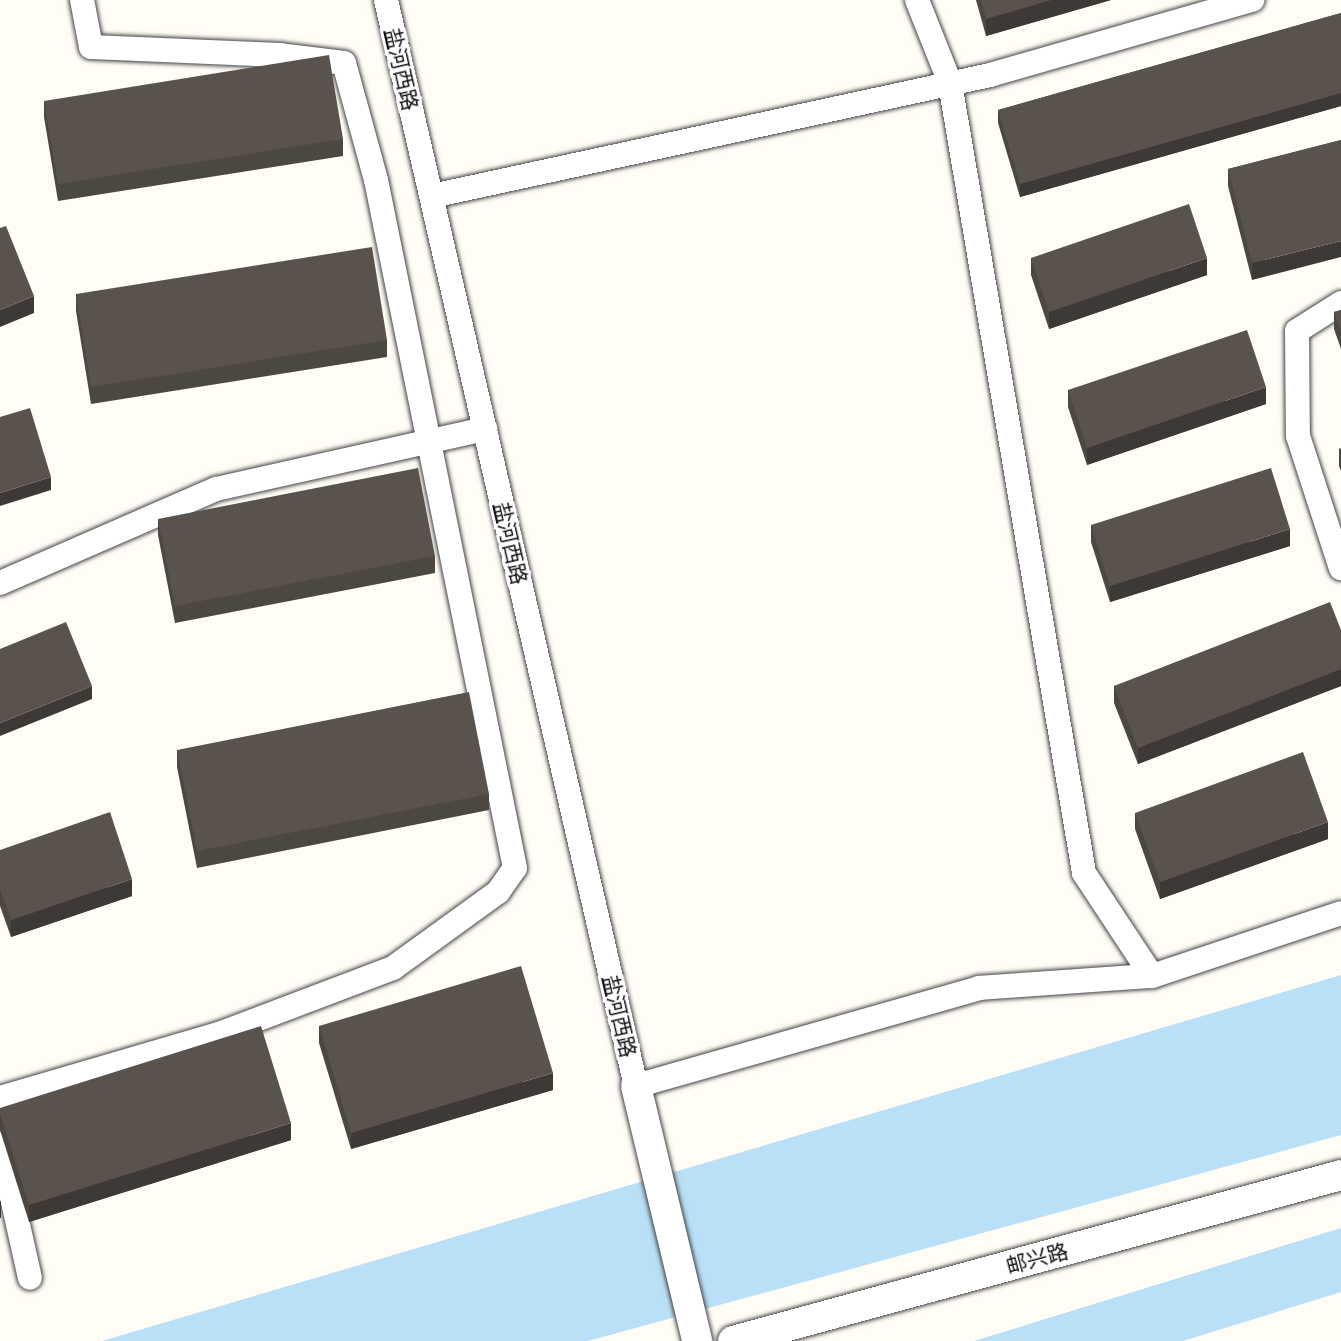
<!DOCTYPE html>
<meta charset="utf-8">
<style>
body{margin:0}
#map{position:relative;width:1341px;height:1341px;overflow:hidden;background:#fffdf5;font-family:"PT Serif","Noto Sans SC",serif}
div>[style]{position:absolute}
.water>*{inset:0;background:#b9e0f7}
.roads{filter:drop-shadow(0 0 2px #444) drop-shadow(0 0 2px #444)}
.minor>*{height:24px;margin:-12px;padding:0 12px;transform-origin:12px;border-radius:12px;background:#fff}
.tertiary>*{height:30px;margin:-15px;padding:0 15px;transform-origin:15px;border-radius:15px;background:#fff}
.wall>*{inset:0;background:#4d4742}
.shaded-wall>*{inset:0;background:#3f3936}
.building>*{inset:0;background:#5a524d}
span{translate:-50% -50%;white-space:nowrap;text-align:center;line-height:1.15;-webkit-text-stroke:6px #fff;paint-order:stroke}
.street-label{font-size:21px;color:#111}
</style>
<div id="map">
<div class="water">
<div style="clip-path:polygon(1341px 975px,1341px 1135px,588px 1341px,102px 1341px)"></div>
<div style="clip-path:polygon(1341px 1228px,1341px 1292px,1183px 1341px,974px 1341px)"></div>
</div>
<div class="roads">
<div class="minor">
<div style="left:386px;top:0;width:1114px;rotate:77.04deg"></div>
<div style="left:636px;top:1086px;width:357px;rotate:-15.9deg"></div>
<div style="left:979px;top:988px;width:173px;rotate:-4deg"></div>
<div style="left:1152px;top:976px;width:199px;rotate:-18.4deg"></div>
<div style="left:917px;top:0;width:89px;rotate:68.3deg"></div>
<div style="left:950px;top:83px;width:801px;rotate:80.37deg"></div>
<div style="left:1084px;top:873px;width:123px;rotate:56.6deg"></div>
<div style="left:432px;top:196px;width:571px;rotate:-12.23deg"></div>
<div style="left:990px;top:75px;width:273px;rotate:-16deg"></div>
<div style="left:1341px;top:303px;width:52px;rotate:147.5deg"></div>
<div style="left:1297px;top:331px;width:105px;rotate:89.5deg"></div>
<div style="left:1298px;top:436px;width:139px;rotate:72deg"></div>
<div style="left:0;top:583px;width:236px;rotate:-23.5deg"></div>
<div style="left:216px;top:489px;width:276px;rotate:-12.6deg"></div>
<div style="left:0;top:1098px;width:228px;rotate:-16.3deg"></div>
<div style="left:219px;top:1034px;width:186px;rotate:-20.8deg"></div>
<div style="left:393px;top:968px;width:130px;rotate:-35.9deg"></div>
<div style="left:498px;top:892px;width:29px;rotate:-55deg"></div>
<div style="left:515px;top:868px;width:702px;rotate:-101.42deg"></div>
<div style="left:376px;top:180px;width:121px;rotate:-105.3deg"></div>
<div style="left:344px;top:63px;width:64px;rotate:-172.9deg"></div>
<div style="left:280px;top:55px;width:189px;rotate:-177.6deg"></div>
<div style="left:91px;top:47px;width:48px;rotate:-100.8deg"></div>
<div style="left:0;top:1144px;width:137px;rotate:77.4deg"></div>
</div>
<div class="tertiary">
<div style="left:636px;top:1086px;width:262px;rotate:76.5deg"></div>
<div style="left:733px;top:1341px;width:630px;rotate:-15.27deg"></div>
</div>
</div>
<div class="wall">
<div style="clip-path:polygon(976px 0,1111px 0,986px 36px)"></div>
<div style="clip-path:polygon(1341px 13px,1341px 106px,1020px 197px,998px 123px,998px 110px)"></div>
<div style="clip-path:polygon(44px 101px,343px 139px,343px 156px,58px 201px,44px 117px)"></div>
<div style="clip-path:polygon(1341px 140px,1252px 280px,1228px 186px,1228px 169px)"></div>
<div style="clip-path:polygon(1031px 258px,1207px 275px,1049px 329px,1031px 275px)"></div>
<div style="clip-path:polygon(76px 294px,387px 340px,387px 357px,91px 404px,76px 311px)"></div>
<div style="clip-path:polygon(1341px 310px,1341px 349px,1334px 329px,1334px 312px)"></div>
<div style="clip-path:polygon(1068px 390px,1266px 404px,1087px 465px,1068px 407px)"></div>
<div style="clip-path:polygon(1341px 448px,1341px 471px,1339px 466px,1339px 449px)"></div>
<div style="clip-path:polygon(158px 519px,435px 556px,435px 573px,175px 623px,158px 535px)"></div>
<div style="clip-path:polygon(1091px 525px,1290px 546px,1110px 602px,1091px 542px)"></div>
<div style="clip-path:polygon(1341px 630px,1341px 686px,1138px 764px,1114px 703px,1114px 686px)"></div>
<div style="clip-path:polygon(177px 750px,489px 794px,489px 810px,197px 868px,177px 767px)"></div>
<div style="clip-path:polygon(1135px 813px,1328px 839px,1160px 899px,1135px 829px)"></div>
<div style="clip-path:polygon(0 850px,132px 896px,11px 937px,0 906px)"></div>
<div style="clip-path:polygon(319px 1026px,553px 1090px,351px 1149px,319px 1043px)"></div>
<div style="clip-path:polygon(0 1108px,291px 1140px,29px 1222px,0 1130px)"></div>
</div>
<div class="shaded-wall">
<div style="clip-path:polygon(1051px 0,1111px 0,986px 36px,986px 19px)"></div>
<div style="clip-path:polygon(1341px 93px,1341px 106px,1020px 197px,1020px 184px)"></div>
<div style="clip-path:polygon(1341px 241px,1341px 257px,1252px 280px,1252px 263px)"></div>
<div style="clip-path:polygon(1207px 258px,1207px 275px,1049px 329px,1049px 312px)"></div>
<div style="clip-path:polygon(34px 296px,34px 313px,0 327px,0 310px)"></div>
<div style="clip-path:polygon(1266px 387px,1266px 404px,1087px 465px,1087px 448px)"></div>
<div style="clip-path:polygon(51px 477px,51px 490px,0 506px,0 493px)"></div>
<div style="clip-path:polygon(1290px 529px,1290px 546px,1110px 602px,1110px 586px)"></div>
<div style="clip-path:polygon(1341px 669px,1341px 686px,1138px 764px,1138px 748px)"></div>
<div style="clip-path:polygon(92px 686px,92px 699px,0 736px,0 723px)"></div>
<div style="clip-path:polygon(1328px 822px,1328px 839px,1160px 899px,1160px 882px)"></div>
<div style="clip-path:polygon(132px 879px,132px 896px,11px 937px,11px 920px)"></div>
<div style="clip-path:polygon(553px 1073px,553px 1090px,351px 1149px,351px 1133px)"></div>
<div style="clip-path:polygon(291px 1123px,291px 1140px,29px 1222px,29px 1205px)"></div>
<div style="clip-path:polygon(1px 1201px,1px 1218px,0 1218px,0 1202px)"></div>
</div>
<div class="building">
<div style="clip-path:polygon(981px 0,1051px 0,986px 19px)"></div>
<div style="clip-path:polygon(1341px 13px,1341px 93px,1020px 184px,998px 110px)"></div>
<div style="clip-path:polygon(329px 55px,343px 139px,58px 184px,44px 101px)"></div>
<div style="clip-path:polygon(1341px 140px,1341px 241px,1252px 263px,1228px 169px)"></div>
<div style="clip-path:polygon(1189px 204px,1207px 258px,1049px 312px,1031px 258px)"></div>
<div style="clip-path:polygon(6px 226px,34px 296px,0 310px,0 228px)"></div>
<div style="clip-path:polygon(372px 247px,387px 340px,91px 387px,76px 294px)"></div>
<div style="clip-path:polygon(1341px 310px,1341px 332px,1334px 312px)"></div>
<div style="clip-path:polygon(1247px 330px,1266px 387px,1087px 448px,1068px 390px)"></div>
<div style="clip-path:polygon(30px 408px,51px 477px,0 493px,0 417px)"></div>
<div style="clip-path:polygon(418px 468px,435px 556px,175px 606px,158px 519px)"></div>
<div style="clip-path:polygon(1271px 468px,1290px 529px,1110px 586px,1091px 525px)"></div>
<div style="clip-path:polygon(1330px 602px,1341px 630px,1341px 669px,1138px 748px,1114px 686px)"></div>
<div style="clip-path:polygon(66px 622px,92px 686px,0 723px,0 649px)"></div>
<div style="clip-path:polygon(469px 692px,489px 794px,197px 851px,177px 750px)"></div>
<div style="clip-path:polygon(1303px 752px,1328px 822px,1160px 882px,1135px 813px)"></div>
<div style="clip-path:polygon(110px 812px,132px 879px,11px 920px,0 889px,0 850px)"></div>
<div style="clip-path:polygon(521px 966px,553px 1073px,351px 1133px,319px 1026px)"></div>
<div style="clip-path:polygon(261px 1026px,291px 1123px,29px 1205px,0 1113px,0 1108px)"></div>
</div>
<div class="street-label">
<span style="left:402px;top:69px;rotate:77deg">盐河西路</span>
<span style="left:511px;top:543px;rotate:77deg">盐河西路</span>
<span style="left:620px;top:1016px;rotate:77deg">盐河西路</span>
<span style="left:1037px;top:1258px;rotate:-15deg">邮兴路</span>
</div>
</div>
